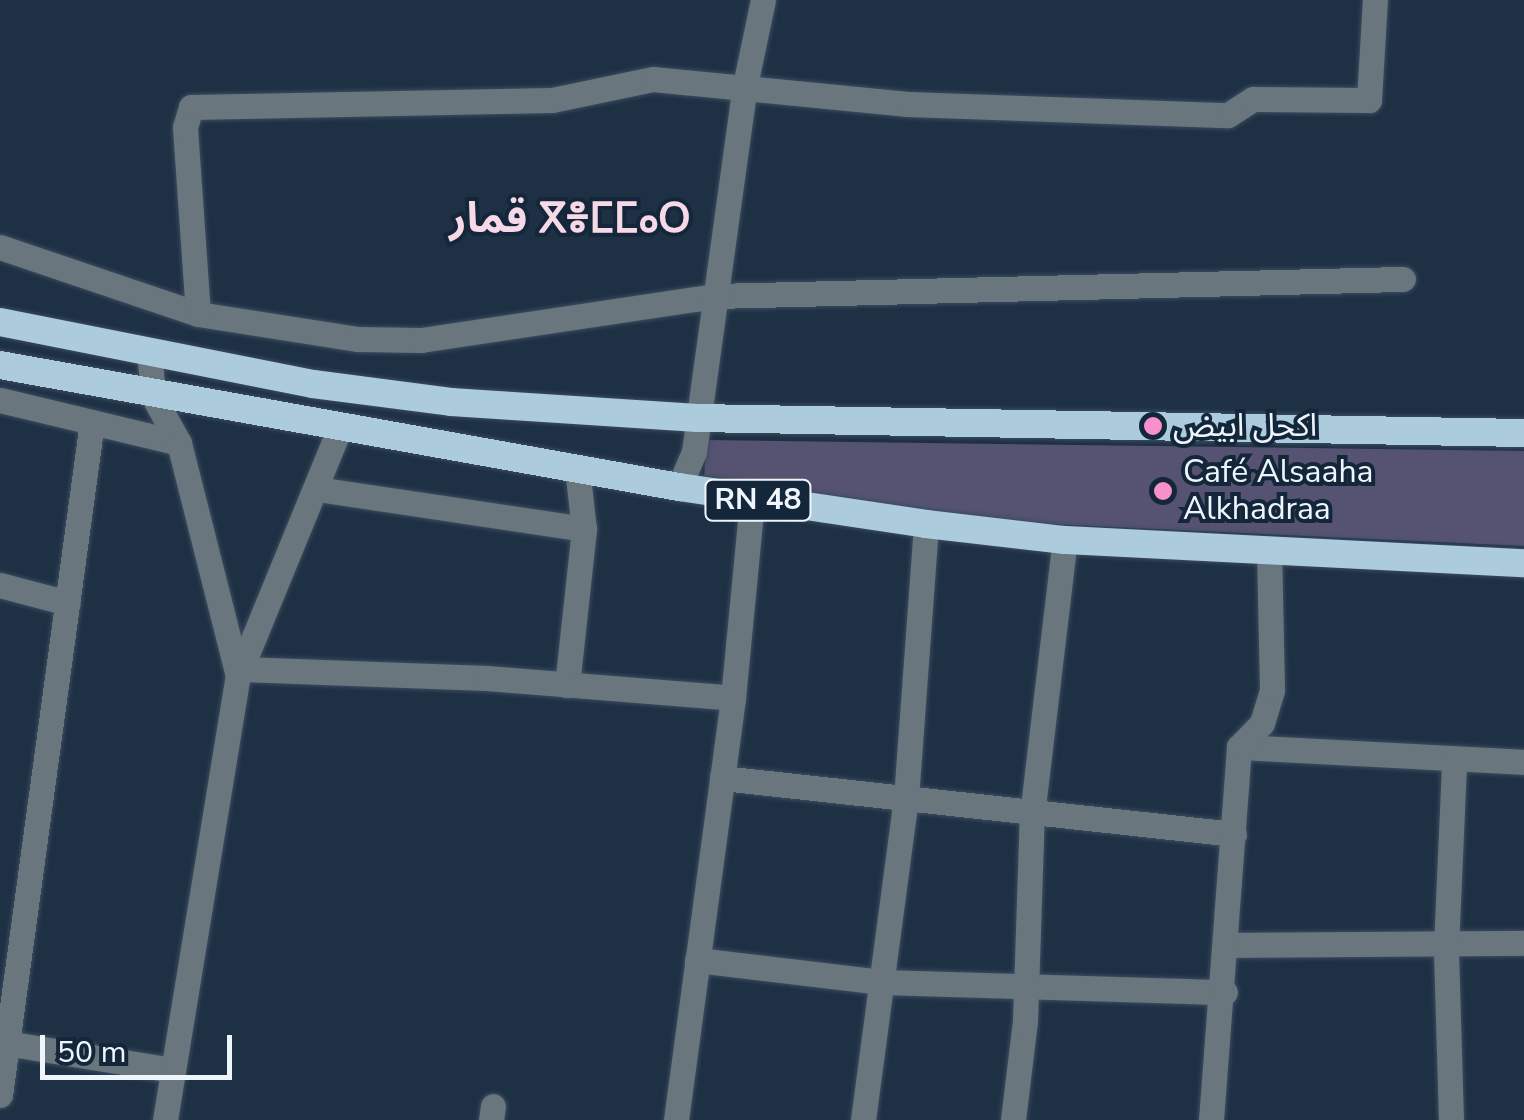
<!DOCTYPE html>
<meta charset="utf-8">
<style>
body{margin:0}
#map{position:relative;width:1524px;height:1120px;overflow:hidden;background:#1e3044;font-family:"Nunito Sans","Noto Sans Arabic","Noto Sans Tifinagh",sans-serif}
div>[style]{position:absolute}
.green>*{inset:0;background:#565372}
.roads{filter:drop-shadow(0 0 2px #3b4c5e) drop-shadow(0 0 2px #3b4c5e)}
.minor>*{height:25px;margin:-12.5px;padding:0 12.5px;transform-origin:12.5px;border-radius:12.5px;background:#69767e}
.tertiary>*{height:25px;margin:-12.5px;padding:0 12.5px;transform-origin:12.5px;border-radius:12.5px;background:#69767e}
.trunk>*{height:28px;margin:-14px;padding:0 14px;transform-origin:14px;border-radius:14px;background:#accbdc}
.dots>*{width:28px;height:28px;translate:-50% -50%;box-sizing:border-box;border:5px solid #14263a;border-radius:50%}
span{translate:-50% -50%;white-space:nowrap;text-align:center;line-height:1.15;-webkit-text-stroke:8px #14263a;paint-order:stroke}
.shield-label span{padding:2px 8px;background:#14263a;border:2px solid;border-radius:8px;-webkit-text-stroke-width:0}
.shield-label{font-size:30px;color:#eef5fd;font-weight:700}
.poi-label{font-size:32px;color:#eef5fd}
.left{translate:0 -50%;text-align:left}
.district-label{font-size:42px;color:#f7d8e7;font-weight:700}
.scale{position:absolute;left:40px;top:1035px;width:192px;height:45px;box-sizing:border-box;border:5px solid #eef5fd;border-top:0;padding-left:12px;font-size:30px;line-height:35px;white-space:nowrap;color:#eef5fd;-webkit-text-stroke:8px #14263a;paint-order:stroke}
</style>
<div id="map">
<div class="green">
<div style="clip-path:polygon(706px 440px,1524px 451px,1524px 546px,921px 518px,704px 480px)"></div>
</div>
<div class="roads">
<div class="minor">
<div style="left:0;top:247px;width:209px;rotate:18.7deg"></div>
<div style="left:198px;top:314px;width:162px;rotate:8.9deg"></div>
<div style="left:358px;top:339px;width:63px;rotate:0.9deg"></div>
<div style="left:421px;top:340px;width:297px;rotate:-8.5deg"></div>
<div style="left:715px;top:296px;width:688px;rotate:-1.42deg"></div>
<div style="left:198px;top:314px;width:187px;rotate:-94deg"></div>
<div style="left:185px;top:127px;width:21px;rotate:-73deg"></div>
<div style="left:191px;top:107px;width:361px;rotate:-1.1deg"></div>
<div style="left:552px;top:100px;width:103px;rotate:-11.7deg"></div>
<div style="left:653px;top:79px;width:256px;rotate:5.6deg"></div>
<div style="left:908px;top:104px;width:320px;rotate:2deg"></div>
<div style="left:1228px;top:115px;width:30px;rotate:-33deg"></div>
<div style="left:1253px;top:99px;width:116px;rotate:0.5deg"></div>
<div style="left:1369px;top:100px;width:100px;rotate:-86.6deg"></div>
<div style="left:0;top:400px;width:184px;rotate:13.5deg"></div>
<div style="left:577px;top:468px;width:61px;rotate:83.5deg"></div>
<div style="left:317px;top:489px;width:270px;rotate:8.5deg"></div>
<div style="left:584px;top:529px;width:157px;rotate:96.2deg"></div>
<div style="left:0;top:585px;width:70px;rotate:14.8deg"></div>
<div style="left:241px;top:669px;width:246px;rotate:2.1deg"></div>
<div style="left:487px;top:678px;width:247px;rotate:4.6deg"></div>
<div style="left:1239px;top:747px;width:285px;rotate:3deg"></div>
<div style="left:722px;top:778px;width:515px;rotate:6.24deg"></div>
<div style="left:1229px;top:945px;width:295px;rotate:-0.4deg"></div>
<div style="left:697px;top:960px;width:186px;rotate:6.8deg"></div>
<div style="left:882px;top:982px;width:343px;rotate:1.7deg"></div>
<div style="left:0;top:1042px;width:174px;rotate:9.2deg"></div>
<div style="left:0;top:1095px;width:679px;rotate:-82.22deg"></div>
<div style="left:491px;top:1120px;width:14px;rotate:-82deg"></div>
<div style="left:676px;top:1120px;width:426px;rotate:-82.3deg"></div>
<div style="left:733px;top:698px;width:200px;rotate:-84.5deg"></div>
<div style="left:863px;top:1120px;width:325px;rotate:-82.4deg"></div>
<div style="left:906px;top:798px;width:275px;rotate:-85.8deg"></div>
<div style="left:1013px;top:1120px;width:100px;rotate:-83.1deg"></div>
<div style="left:1025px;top:1021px;width:206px;rotate:-88.1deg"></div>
<div style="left:1032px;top:815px;width:277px;rotate:-83.2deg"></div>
<div style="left:1211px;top:1120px;width:374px;rotate:-85.7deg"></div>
<div style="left:1239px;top:747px;width:33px;rotate:-46deg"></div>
<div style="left:1262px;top:723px;width:34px;rotate:-73deg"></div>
<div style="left:1272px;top:690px;width:139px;rotate:-91.2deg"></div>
<div style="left:1451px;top:1120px;width:172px;rotate:-91.7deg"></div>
<div style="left:1446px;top:948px;width:186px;rotate:-87.5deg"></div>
</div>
<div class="tertiary">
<div style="left:149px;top:350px;width:46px;rotate:85deg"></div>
<div style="left:153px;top:396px;width:54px;rotate:61deg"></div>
<div style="left:179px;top:443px;width:240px;rotate:75.8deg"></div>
<div style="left:679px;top:487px;width:38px;rotate:-67deg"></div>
<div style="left:694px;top:452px;width:365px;rotate:-82.1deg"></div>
<div style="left:744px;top:90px;width:92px;rotate:-78.1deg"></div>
<div style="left:165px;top:1120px;width:450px;rotate:-80.7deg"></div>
<div style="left:238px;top:676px;width:269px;rotate:-67.7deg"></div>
</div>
<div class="trunk">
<div style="left:0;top:322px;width:319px;rotate:11.2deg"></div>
<div style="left:313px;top:384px;width:139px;rotate:7.4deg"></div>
<div style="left:451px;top:402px;width:247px;rotate:3.7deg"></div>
<div style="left:697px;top:418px;width:827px;rotate:1.04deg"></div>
<div style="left:0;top:365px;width:690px;rotate:10.19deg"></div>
<div style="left:679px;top:487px;width:250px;rotate:8.5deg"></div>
<div style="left:926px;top:524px;width:140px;rotate:6.6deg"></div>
<div style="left:1065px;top:540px;width:460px;rotate:2.9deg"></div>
</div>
</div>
<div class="dots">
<div style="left:1153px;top:426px;background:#f890cb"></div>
<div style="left:1163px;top:491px;background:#f890cb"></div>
</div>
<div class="shield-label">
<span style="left:758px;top:500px">RN 48</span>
</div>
<div class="poi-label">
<span class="left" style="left:1173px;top:426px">اكحل ابيض</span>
<span class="left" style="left:1183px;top:491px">Café Alsaaha<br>Alkhadraa</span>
</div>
<div class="district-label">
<span style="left:570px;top:219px">قمار ⴳⴻⵎⵎⴰⵔ</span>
</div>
<div class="scale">50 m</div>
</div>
